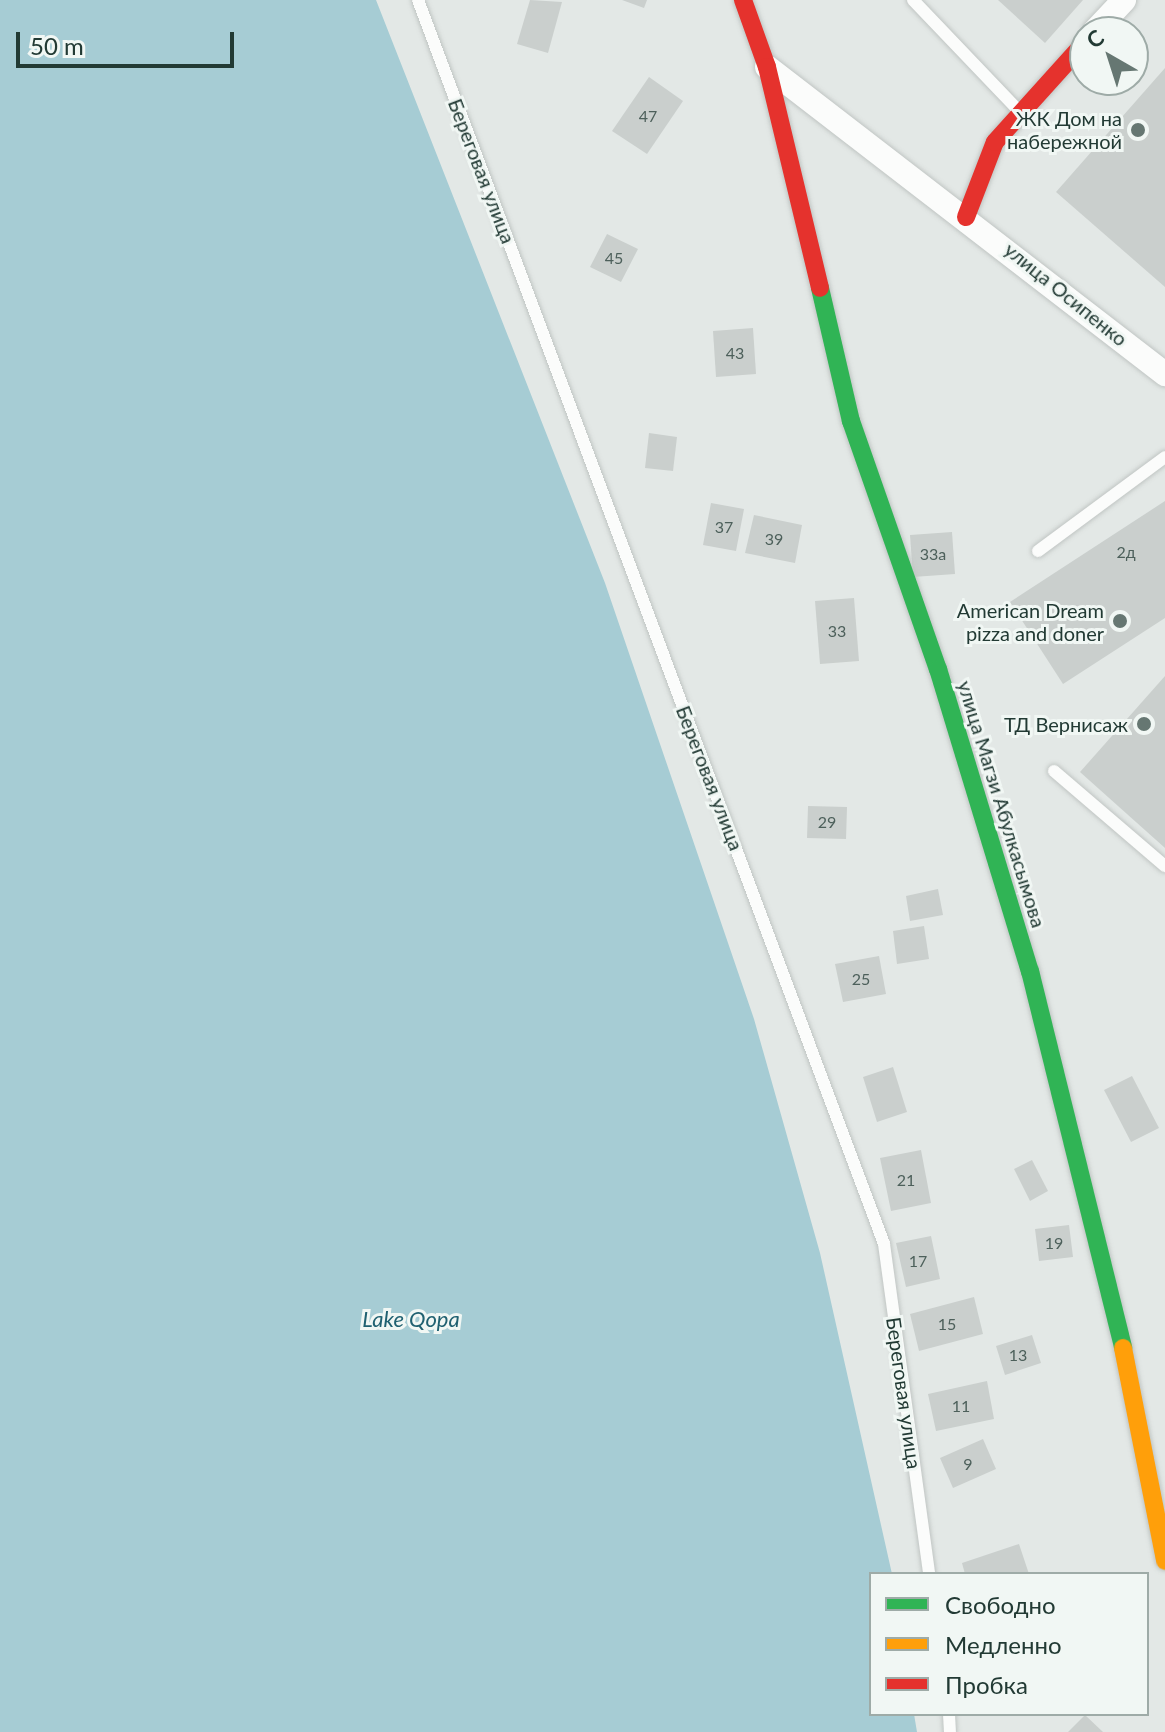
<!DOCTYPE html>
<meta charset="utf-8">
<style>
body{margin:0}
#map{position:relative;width:1165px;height:1732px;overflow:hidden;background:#e3e8e6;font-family:Lato,sans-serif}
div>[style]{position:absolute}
.water>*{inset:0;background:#a6ccd4}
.building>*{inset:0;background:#cacfcd}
.roads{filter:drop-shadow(0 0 2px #c0c5c3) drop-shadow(0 0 2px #c0c5c3)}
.lane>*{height:12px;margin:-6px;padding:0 6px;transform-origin:6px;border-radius:6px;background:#fbfcfb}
.street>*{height:24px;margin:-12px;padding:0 12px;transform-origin:12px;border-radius:12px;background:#fbfcfb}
.fast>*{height:18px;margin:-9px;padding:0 9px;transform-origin:9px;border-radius:9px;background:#30b455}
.slow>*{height:18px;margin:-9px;padding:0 9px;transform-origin:9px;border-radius:9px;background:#ff9f0a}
.jam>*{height:18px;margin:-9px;padding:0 9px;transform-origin:9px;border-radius:9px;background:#e5322d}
.dots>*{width:22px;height:22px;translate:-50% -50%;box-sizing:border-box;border:4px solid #f1f7f4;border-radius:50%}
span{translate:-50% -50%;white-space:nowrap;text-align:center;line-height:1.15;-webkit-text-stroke:6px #f1f7f4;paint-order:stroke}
.number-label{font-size:16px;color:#4d605b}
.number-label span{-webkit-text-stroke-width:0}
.poi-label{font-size:20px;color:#223a34}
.right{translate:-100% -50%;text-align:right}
.street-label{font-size:20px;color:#223a34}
.water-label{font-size:22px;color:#206171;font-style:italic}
.legend{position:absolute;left:869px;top:1572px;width:280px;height:144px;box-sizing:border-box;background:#f1f7f4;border:2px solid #9eaba7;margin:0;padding:10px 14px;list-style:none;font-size:24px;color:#223a34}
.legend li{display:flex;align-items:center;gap:16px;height:40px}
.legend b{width:40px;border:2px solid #9eaba7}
.north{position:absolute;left:1069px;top:16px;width:80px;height:80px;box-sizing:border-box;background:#f1f7f4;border:2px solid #9eaba7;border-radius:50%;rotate:321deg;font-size:22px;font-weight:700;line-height:32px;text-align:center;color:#223a34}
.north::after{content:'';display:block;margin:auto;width:28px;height:36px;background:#667772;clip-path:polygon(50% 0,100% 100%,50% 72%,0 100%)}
.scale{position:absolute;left:16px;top:32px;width:218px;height:36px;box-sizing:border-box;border:4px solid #223a34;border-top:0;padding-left:10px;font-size:24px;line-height:28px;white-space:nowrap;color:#223a34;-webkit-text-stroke:6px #f1f7f4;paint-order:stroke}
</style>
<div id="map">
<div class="water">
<div style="clip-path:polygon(0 0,376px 0,605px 583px,754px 1019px,820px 1253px,892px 1574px,871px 1574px,871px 1714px,914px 1714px,917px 1732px,0 1732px)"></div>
</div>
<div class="building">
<div style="clip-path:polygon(530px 0,562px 2px,548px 53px,517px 44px)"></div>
<div style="clip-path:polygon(622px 0,647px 0,644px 8px)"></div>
<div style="clip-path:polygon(998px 0,1083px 0,1045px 43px)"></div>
<div style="clip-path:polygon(1165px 68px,1165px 287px,1056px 192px)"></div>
<div style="clip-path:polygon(649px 77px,683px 101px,647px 154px,612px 131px)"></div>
<div style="clip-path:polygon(607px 234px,638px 249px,621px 282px,590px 267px)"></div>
<div style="clip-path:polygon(753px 328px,756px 374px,716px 377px,713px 331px)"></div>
<div style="clip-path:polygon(649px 433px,677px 437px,673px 471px,645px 468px)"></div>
<div style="clip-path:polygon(1165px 501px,1165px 618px,1063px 684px,1010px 602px)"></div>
<div style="clip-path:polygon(711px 503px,744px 509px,736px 551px,703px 545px)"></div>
<div style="clip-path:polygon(754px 515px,802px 525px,795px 563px,745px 553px)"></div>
<div style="clip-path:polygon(952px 532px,955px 574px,913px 577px,910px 535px)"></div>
<div style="clip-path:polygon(854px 598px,859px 661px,820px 664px,815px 601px)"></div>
<div style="clip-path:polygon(1165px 676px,1165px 848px,1080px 772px)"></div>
<div style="clip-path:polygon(808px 806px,847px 807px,846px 839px,807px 838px)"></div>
<div style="clip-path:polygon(938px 889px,943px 915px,910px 921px,906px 896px)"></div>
<div style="clip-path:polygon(924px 926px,929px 959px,897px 964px,893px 931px)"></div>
<div style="clip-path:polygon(879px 956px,886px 994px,843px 1002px,835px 964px)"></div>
<div style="clip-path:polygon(893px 1067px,907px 1112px,877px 1122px,863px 1077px)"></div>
<div style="clip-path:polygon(1132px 1076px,1159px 1128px,1131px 1142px,1104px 1090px)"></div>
<div style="clip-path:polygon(921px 1150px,931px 1203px,891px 1211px,880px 1158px)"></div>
<div style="clip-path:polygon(1032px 1160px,1048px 1191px,1030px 1201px,1014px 1169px)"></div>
<div style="clip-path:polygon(1069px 1225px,1073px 1257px,1039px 1261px,1035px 1229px)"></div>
<div style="clip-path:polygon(931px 1236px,940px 1279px,906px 1287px,896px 1243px)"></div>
<div style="clip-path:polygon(974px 1297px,983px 1334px,919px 1351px,910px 1314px)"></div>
<div style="clip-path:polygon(1032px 1335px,1041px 1363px,1005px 1375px,996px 1346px)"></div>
<div style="clip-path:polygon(987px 1381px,994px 1419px,936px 1431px,928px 1394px)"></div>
<div style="clip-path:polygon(983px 1439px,996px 1469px,953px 1488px,940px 1458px)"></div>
<div style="clip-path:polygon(1019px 1544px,1029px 1574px,965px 1574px,962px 1563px)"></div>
<div style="clip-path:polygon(1085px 1715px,1103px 1732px,1068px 1732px)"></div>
</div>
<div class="roads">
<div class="lane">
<div style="left:418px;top:0;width:1328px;rotate:69.46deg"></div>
<div style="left:884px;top:1244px;width:333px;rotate:82.2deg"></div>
<div style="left:913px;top:0;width:155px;rotate:46.3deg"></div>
<div style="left:1038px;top:551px;width:158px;rotate:-36.5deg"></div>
<div style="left:1054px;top:771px;width:146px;rotate:40.6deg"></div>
<div style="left:949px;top:1714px;width:18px;rotate:87deg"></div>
</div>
<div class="street">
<div style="left:1094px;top:32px;width:44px;rotate:-46.8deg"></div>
<div style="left:767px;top:67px;width:503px;rotate:37.65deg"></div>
</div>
<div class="fast">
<div style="left:820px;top:288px;width:137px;rotate:76.9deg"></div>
<div style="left:851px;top:421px;width:263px;rotate:70.7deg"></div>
<div style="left:938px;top:669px;width:316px;rotate:73.1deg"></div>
<div style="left:1030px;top:971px;width:388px;rotate:76.1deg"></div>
</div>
<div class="slow">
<div style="left:1123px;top:1348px;width:217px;rotate:78.8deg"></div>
</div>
<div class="jam">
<div style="left:743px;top:0;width:71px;rotate:70.3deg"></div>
<div style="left:767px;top:67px;width:227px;rotate:76.5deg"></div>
<div style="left:966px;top:217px;width:80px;rotate:-68.9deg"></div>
<div style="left:995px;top:142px;width:135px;rotate:-48deg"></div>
</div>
</div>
<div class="dots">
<div style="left:1138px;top:130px;background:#667772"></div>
<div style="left:1120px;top:621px;background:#667772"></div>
<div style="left:1144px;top:724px;background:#667772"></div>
</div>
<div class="number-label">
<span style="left:648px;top:116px">47</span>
<span style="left:614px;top:258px">45</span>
<span style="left:735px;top:353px">43</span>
<span style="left:724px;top:527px">37</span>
<span style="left:774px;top:539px">39</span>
<span style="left:1126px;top:552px">2д</span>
<span style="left:933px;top:554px">33а</span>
<span style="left:837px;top:631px">33</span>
<span style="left:827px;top:822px">29</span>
<span style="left:861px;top:979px">25</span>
<span style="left:906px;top:1180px">21</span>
<span style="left:1054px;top:1243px">19</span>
<span style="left:918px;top:1261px">17</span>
<span style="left:947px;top:1324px">15</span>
<span style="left:1018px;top:1355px">13</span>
<span style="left:961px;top:1406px">11</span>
<span style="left:968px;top:1464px">9</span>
</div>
<div class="poi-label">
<span class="right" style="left:1122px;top:130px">ЖК Дом на<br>набережной</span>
<span class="right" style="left:1104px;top:622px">American Dream<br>pizza and doner</span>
<span class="right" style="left:1128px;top:724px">ТД Вернисаж</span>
</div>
<div class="street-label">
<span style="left:482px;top:171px;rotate:69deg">Береговая улица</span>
<span style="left:1066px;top:294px;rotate:39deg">улица Осипенко</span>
<span style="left:710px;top:778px;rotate:69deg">Береговая улица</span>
<span style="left:1002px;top:804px;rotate:73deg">улица Магзи Абулкасымова</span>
<span style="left:904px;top:1393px;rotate:82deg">Береговая улица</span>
</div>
<div class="water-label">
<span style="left:411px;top:1319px">Lake Qopa</span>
</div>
<ul class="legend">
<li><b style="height:10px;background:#30b455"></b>Свободно</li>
<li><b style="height:10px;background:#ff9f0a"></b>Медленно</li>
<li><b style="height:10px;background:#e5322d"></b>Пробка</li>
</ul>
<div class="north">С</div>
<div class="scale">50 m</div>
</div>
